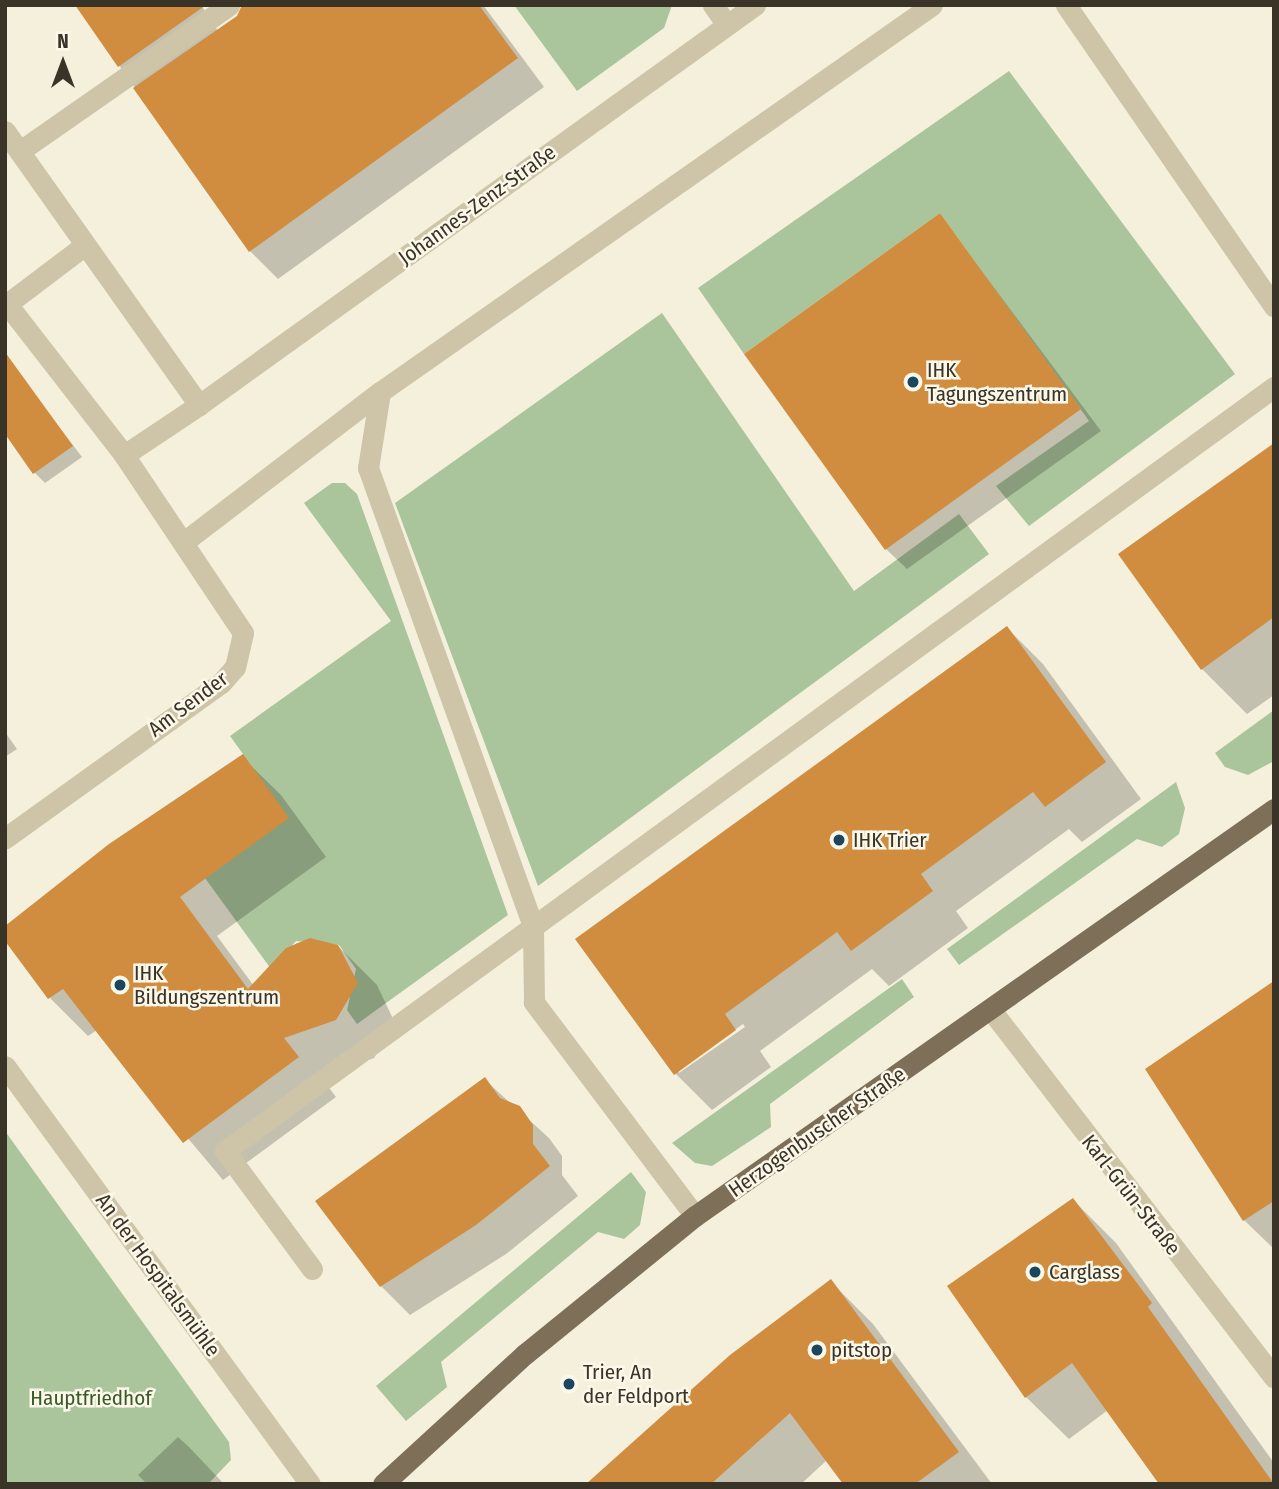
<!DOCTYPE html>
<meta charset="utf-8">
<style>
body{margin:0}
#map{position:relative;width:1279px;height:1489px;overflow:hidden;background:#f4f0dc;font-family:"Fira Sans Condensed",sans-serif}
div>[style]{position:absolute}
.green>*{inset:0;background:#aac59b}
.shadow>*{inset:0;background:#0003}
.building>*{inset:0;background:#d08c3f}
.minor>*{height:21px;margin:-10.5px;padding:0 10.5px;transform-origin:10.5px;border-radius:10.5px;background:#cec4a7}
.major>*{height:21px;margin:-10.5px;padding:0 10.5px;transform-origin:10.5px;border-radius:10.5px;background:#7d6f58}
.dots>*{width:19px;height:19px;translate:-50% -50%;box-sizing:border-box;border:4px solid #fbf8e9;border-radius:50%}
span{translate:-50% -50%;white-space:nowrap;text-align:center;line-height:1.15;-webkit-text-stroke:5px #fbf8e9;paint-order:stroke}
.street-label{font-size:21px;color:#3a3328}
.poi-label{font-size:21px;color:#3a3328}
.left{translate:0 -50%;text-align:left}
.park-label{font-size:21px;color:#3a5a2a}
.frame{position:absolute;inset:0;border:7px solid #3a3328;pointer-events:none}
.north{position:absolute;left:28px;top:28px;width:70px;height:70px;-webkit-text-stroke:5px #fbf8e9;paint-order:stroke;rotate:0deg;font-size:19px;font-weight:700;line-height:28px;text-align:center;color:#3a3328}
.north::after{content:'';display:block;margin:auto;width:24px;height:32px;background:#3a3328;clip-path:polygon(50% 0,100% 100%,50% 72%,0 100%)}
</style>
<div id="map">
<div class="green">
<div style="clip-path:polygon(514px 5px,672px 5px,664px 28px,577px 91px)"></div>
<div style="clip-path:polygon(1009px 71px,1235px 374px,1029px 526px,996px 486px,1089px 421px,940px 213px,744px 354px,698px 288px)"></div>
<div style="clip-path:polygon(662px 313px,854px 591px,959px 514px,989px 554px,538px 886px,395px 503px)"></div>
<div style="clip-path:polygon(332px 483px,345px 483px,357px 494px,508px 915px,357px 1024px,347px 1010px,356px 969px,339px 945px,296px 941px,271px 969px,205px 878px,243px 754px,230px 736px,391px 621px,304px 503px)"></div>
<div style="clip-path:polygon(1274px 710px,1274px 761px,1248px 775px,1225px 767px,1215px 753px)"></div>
<div style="clip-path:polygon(1176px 782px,1185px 808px,1179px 834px,1162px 847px,1137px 839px,959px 965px,947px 949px)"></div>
<div style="clip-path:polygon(902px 979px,914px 997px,770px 1104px,771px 1127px,712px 1166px,695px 1163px,672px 1143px)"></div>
<div style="clip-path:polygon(5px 1131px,229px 1442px,231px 1460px,208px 1484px,5px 1484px)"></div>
<div style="clip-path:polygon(631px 1172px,646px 1192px,640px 1225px,624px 1239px,598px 1232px,441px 1362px,447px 1387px,406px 1421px,376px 1386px)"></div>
</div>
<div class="shadow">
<div style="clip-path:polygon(201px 5px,218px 31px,255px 5px,483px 5px,544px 87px,278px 279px,250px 251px,119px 65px)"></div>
<div style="clip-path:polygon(940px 215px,1101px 431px,907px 569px,886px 549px)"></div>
<div style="clip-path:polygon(31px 390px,82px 457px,45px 483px,35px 473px)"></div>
<div style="clip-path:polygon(1274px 445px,1274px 695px,1247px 714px,1202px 669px)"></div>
<div style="clip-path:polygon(evenodd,1007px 628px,1043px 664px,1141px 799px,1082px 842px,1069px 829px,956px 911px,968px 928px,889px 986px,872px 969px,760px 1051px,771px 1067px,712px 1110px,675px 1073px,1007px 628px,743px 1024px,745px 1027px,679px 1073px,679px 1069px,743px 1024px)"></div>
<div style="clip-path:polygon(5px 732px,17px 749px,5px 757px)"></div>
<div style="clip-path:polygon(242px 757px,281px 795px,326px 857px,217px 936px,254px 986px,297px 943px,338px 946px,377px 985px,395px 1023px,374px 1058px,321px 1077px,336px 1097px,223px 1180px,97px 1030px,88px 1036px,50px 998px)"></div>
<div style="clip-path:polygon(1274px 983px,1274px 1249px,1244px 1220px)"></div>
<div style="clip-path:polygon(485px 1080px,549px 1138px,562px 1156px,562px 1175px,578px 1196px,506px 1254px,410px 1315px,381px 1286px)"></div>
<div style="clip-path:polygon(1073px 1200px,1116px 1243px,1274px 1463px,1274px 1484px,1108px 1410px,1069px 1439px,1026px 1397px)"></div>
<div style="clip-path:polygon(831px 1282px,873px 1324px,992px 1484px,845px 1484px,827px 1460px,801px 1484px,589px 1484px)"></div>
<div style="clip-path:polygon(178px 1437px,189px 1447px,224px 1484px,147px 1484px,138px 1475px)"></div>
</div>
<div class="building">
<div style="clip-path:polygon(75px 5px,206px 5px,118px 67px)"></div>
<div style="clip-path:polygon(242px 5px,479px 5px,518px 58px,249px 252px,133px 88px,237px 16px)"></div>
<div style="clip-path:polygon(940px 213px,1081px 409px,885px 550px,744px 354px)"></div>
<div style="clip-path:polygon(5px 352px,73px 446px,33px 474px,5px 434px)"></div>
<div style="clip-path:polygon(1274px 443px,1274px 617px,1201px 670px,1118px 554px)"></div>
<div style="clip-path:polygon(1007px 626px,1106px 762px,1045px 807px,1033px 792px,921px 874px,933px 891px,851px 951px,837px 932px,725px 1014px,736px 1030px,674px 1075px,575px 939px)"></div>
<div style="clip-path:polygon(243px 754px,289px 818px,180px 897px,248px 989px,286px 948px,310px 938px,338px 945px,358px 983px,336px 1020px,284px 1038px,299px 1057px,183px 1143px,63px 989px,48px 999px,5px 941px,5px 926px,109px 844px)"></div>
<div style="clip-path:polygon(1274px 981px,1274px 1201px,1243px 1221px,1145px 1069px)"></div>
<div style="clip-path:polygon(485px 1077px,500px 1098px,520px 1106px,533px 1125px,533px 1144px,550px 1166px,476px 1225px,380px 1287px,315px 1201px)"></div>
<div style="clip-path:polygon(1073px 1198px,1152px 1303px,1148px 1307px,1274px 1484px,1159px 1484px,1072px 1363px,1025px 1398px,947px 1286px)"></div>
<div style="clip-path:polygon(831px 1279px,959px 1452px,915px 1484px,843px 1484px,790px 1413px,711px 1484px,586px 1484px,730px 1355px)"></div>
</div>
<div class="minor">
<div style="left:713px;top:5px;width:24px;rotate:55deg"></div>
<div style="left:1066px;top:5px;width:366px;rotate:55.4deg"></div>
<div style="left:5px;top:131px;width:336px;rotate:54.7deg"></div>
<div style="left:199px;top:405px;width:90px;rotate:146.3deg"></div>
<div style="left:124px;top:455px;width:214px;rotate:56.2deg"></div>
<div style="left:243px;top:633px;width:35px;rotate:103deg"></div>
<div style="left:235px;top:667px;width:21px;rotate:131deg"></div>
<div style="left:221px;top:683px;width:266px;rotate:144.3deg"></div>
<div style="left:20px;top:151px;width:255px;rotate:-34.9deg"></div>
<div style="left:85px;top:245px;width:98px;rotate:142.9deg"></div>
<div style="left:7px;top:304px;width:191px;rotate:52.2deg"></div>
<div style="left:199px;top:405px;width:685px;rotate:-35.73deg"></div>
<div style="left:185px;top:541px;width:245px;rotate:-37.4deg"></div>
<div style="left:991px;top:1010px;width:464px;rotate:52.4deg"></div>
<div style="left:5px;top:1066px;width:517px;rotate:53.88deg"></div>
<div style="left:695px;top:1216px;width:268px;rotate:-127deg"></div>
<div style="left:534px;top:1002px;width:76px;rotate:-90.8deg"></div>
<div style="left:533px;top:926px;width:487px;rotate:-109.8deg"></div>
<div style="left:368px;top:468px;width:77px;rotate:-81deg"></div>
<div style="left:380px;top:392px;width:674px;rotate:-35.03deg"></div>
<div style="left:312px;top:1269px;width:147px;rotate:-126.4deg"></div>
<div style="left:225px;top:1151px;width:1298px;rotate:-36.07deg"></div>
</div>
<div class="major">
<div style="left:383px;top:1484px;width:193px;rotate:-42.5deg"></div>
<div style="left:525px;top:1354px;width:219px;rotate:-39.1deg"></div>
<div style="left:695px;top:1216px;width:708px;rotate:-35.1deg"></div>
</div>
<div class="dots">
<div style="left:913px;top:382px;background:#1a465f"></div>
<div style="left:839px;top:840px;background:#1a465f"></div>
<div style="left:120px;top:985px;background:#1a465f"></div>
<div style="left:1035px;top:1272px;background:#1a465f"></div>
<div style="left:817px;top:1350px;background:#1a465f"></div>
<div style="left:569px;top:1384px;background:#1a465f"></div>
</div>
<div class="street-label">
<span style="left:477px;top:205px;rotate:-36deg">Johannes-Zenz-Straße</span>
<span style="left:188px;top:704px;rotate:-37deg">Am Sender</span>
<span style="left:817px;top:1132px;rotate:-35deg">Herzogenbuscher Straße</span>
<span style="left:1131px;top:1195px;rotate:52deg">Karl-Grün-Straße</span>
<span style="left:158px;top:1275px;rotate:54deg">An der Hospitalsmühle</span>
</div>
<div class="poi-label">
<span class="left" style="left:927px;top:382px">IHK<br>Tagungszentrum</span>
<span class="left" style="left:853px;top:840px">IHK Trier</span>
<span class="left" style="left:134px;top:985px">IHK<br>Bildungszentrum</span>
<span class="left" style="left:1049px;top:1272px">Carglass</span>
<span class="left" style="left:831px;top:1350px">pitstop</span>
<span class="left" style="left:583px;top:1384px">Trier, An<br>der Feldport</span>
</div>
<div class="park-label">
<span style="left:91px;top:1398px">Hauptfriedhof</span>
</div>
<div class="frame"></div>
<div class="north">N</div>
</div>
